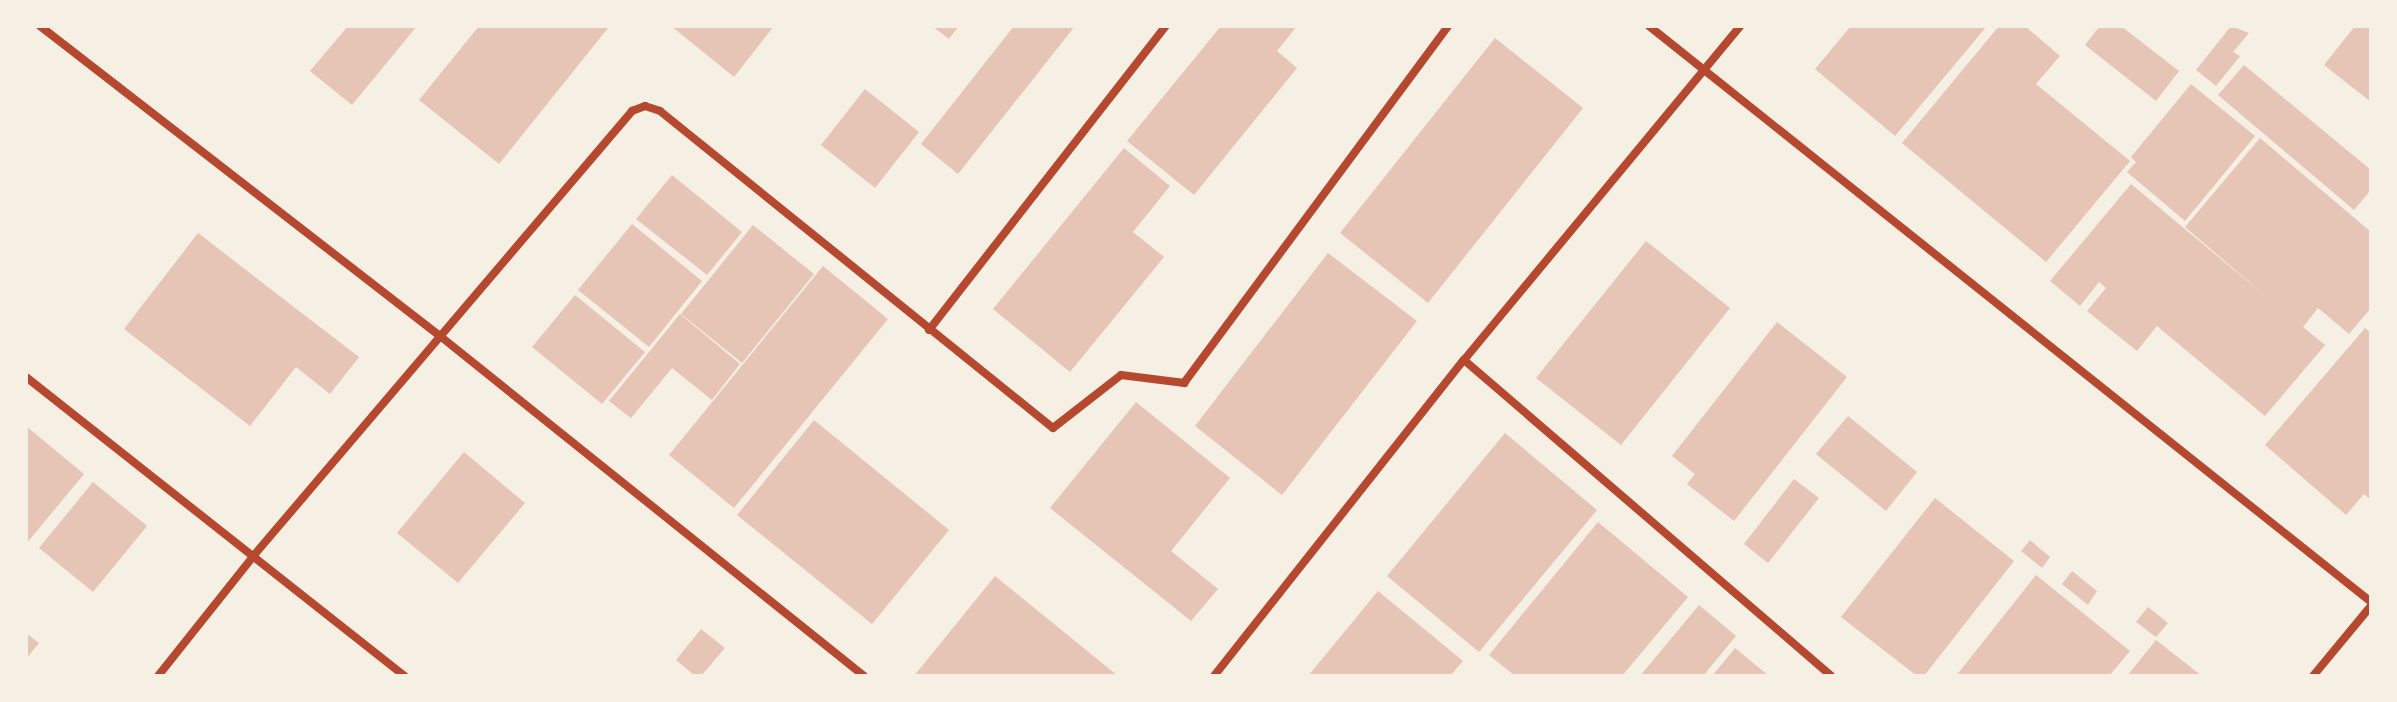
<!DOCTYPE html>
<style>
body{margin:0}
#map{position:relative;width:2397px;height:702px;overflow:hidden;background:#f6efe4;font-family:"Varela Round",sans-serif}
div>[style]{position:absolute}
.building>*{inset:0;background:#e6c5b7}
.minor>*{height:8px;margin:-4px;padding:0 4px;transform-origin:4px;border-radius:4px;background:#b5482f}
span{translate:-50% -50%;white-space:nowrap;text-align:center;line-height:1.15;-webkit-text-stroke:8px #f6efe4;paint-order:stroke}
.frame{position:absolute;inset:0;border:28px solid #f6efe4;pointer-events:none}
</style>
<div id="map">
<div class="building">
<div style="clip-path:polygon(348px 26px,417px 26px,352px 105px,310px 71px)"></div>
<div style="clip-path:polygon(479px 26px,608px 28px,499px 164px,419px 100px)"></div>
<div style="clip-path:polygon(671px 26px,774px 26px,734px 77px)"></div>
<div style="clip-path:polygon(932px 26px,959px 26px,949px 39px)"></div>
<div style="clip-path:polygon(1014px 26px,1075px 26px,958px 174px,921px 144px)"></div>
<div style="clip-path:polygon(1221px 26px,1297px 26px,1277px 51px,1297px 68px,1194px 195px,1127px 141px)"></div>
<div style="clip-path:polygon(1851px 26px,1987px 26px,1895px 136px,1815px 69px)"></div>
<div style="clip-path:polygon(1999px 26px,2025px 26px,2060px 56px,2036px 84px,2130px 161px,2046px 262px,1902px 143px)"></div>
<div style="clip-path:polygon(2100px 26px,2121px 26px,2179px 71px,2156px 101px,2085px 45px)"></div>
<div style="clip-path:polygon(2231px 26px,2249px 33px,2233px 52px,2240px 56px,2216px 86px,2196px 70px)"></div>
<div style="clip-path:polygon(2355px 26px,2371px 26px,2371px 102px,2324px 65px)"></div>
<div style="clip-path:polygon(1495px 38px,1583px 108px,1428px 303px,1340px 233px)"></div>
<div style="clip-path:polygon(2244px 65px,2371px 170px,2371px 190px,2354px 210px,2218px 95px)"></div>
<div style="clip-path:polygon(2191px 84px,2255px 136px,2185px 221px,2127px 172px,2136px 162px,2131px 157px)"></div>
<div style="clip-path:polygon(865px 89px,919px 132px,875px 188px,821px 145px)"></div>
<div style="clip-path:polygon(2260px 138px,2371px 232px,2371px 308px,2349px 334px,2318px 308px,2303px 327px,2325px 345px,2265px 416px,2157px 326px,2137px 351px,2087px 311px,2106px 288px,2099px 282px,2080px 306px,2050px 281px,2131px 184px,2270px 300px,2185px 227px)"></div>
<div style="clip-path:polygon(1124px 148px,1170px 186px,1133px 232px,1164px 257px,1070px 372px,993px 309px)"></div>
<div style="clip-path:polygon(672px 175px,742px 232px,707px 275px,636px 219px)"></div>
<div style="clip-path:polygon(632px 224px,702px 281px,649px 347px,578px 290px)"></div>
<div style="clip-path:polygon(753px 225px,814px 274px,742px 363px,681px 314px)"></div>
<div style="clip-path:polygon(198px 233px,359px 357px,330px 394px,296px 367px,250px 426px,124px 329px)"></div>
<div style="clip-path:polygon(1646px 241px,1730px 308px,1621px 445px,1536px 378px)"></div>
<div style="clip-path:polygon(1328px 253px,1417px 321px,1282px 495px,1195px 426px)"></div>
<div style="clip-path:polygon(823px 266px,888px 319px,734px 508px,669px 455px)"></div>
<div style="clip-path:polygon(575px 295px,645px 352px,602px 404px,532px 347px)"></div>
<div style="clip-path:polygon(680px 314px,740px 364px,712px 400px,672px 368px,631px 418px,609px 401px)"></div>
<div style="clip-path:polygon(1777px 322px,1847px 377px,1734px 521px,1687px 484px,1695px 474px,1672px 456px)"></div>
<div style="clip-path:polygon(2365px 328px,2371px 333px,2371px 500px,2364px 494px,2346px 515px,2265px 445px)"></div>
<div style="clip-path:polygon(1136px 402px,1230px 478px,1171px 551px,1218px 589px,1191px 621px,1050px 508px)"></div>
<div style="clip-path:polygon(1848px 416px,1917px 472px,1886px 511px,1816px 454px)"></div>
<div style="clip-path:polygon(814px 420px,949px 530px,872px 624px,737px 515px)"></div>
<div style="clip-path:polygon(26px 426px,84px 474px,26px 544px)"></div>
<div style="clip-path:polygon(1505px 433px,1597px 510px,1479px 652px,1387px 576px)"></div>
<div style="clip-path:polygon(464px 452px,525px 503px,458px 583px,397px 533px)"></div>
<div style="clip-path:polygon(1794px 479px,1819px 498px,1768px 563px,1744px 544px)"></div>
<div style="clip-path:polygon(93px 482px,147px 526px,93px 592px,39px 548px)"></div>
<div style="clip-path:polygon(1935px 498px,2014px 561px,1924px 676px,1917px 676px,1841px 617px)"></div>
<div style="clip-path:polygon(1598px 522px,1688px 597px,1622px 676px,1515px 676px,1489px 655px)"></div>
<div style="clip-path:polygon(2030px 540px,2050px 557px,2042px 568px,2021px 551px)"></div>
<div style="clip-path:polygon(2072px 571px,2097px 591px,2088px 605px,2062px 584px)"></div>
<div style="clip-path:polygon(2036px 575px,2130px 651px,2109px 676px,1956px 676px)"></div>
<div style="clip-path:polygon(995px 576px,1118px 676px,914px 676px)"></div>
<div style="clip-path:polygon(1378px 591px,1463px 661px,1450px 676px,1308px 676px)"></div>
<div style="clip-path:polygon(1699px 605px,1736px 636px,1703px 676px,1640px 676px)"></div>
<div style="clip-path:polygon(2148px 607px,2168px 623px,2156px 637px,2136px 622px)"></div>
<div style="clip-path:polygon(701px 629px,725px 648px,701px 676px,695px 676px,676px 660px)"></div>
<div style="clip-path:polygon(26px 633px,39px 643px,26px 659px)"></div>
<div style="clip-path:polygon(2156px 640px,2202px 676px,2127px 676px)"></div>
<div style="clip-path:polygon(1735px 648px,1769px 676px,1712px 676px)"></div>
</div>
<div class="minor">
<div style="left:40px;top:26px;width:506px;rotate:37.78deg"></div>
<div style="left:440px;top:336px;width:543px;rotate:38.73deg"></div>
<div style="left:1649px;top:26px;width:924px;rotate:38.58deg"></div>
<div style="left:929px;top:330px;width:385px;rotate:-52.1deg"></div>
<div style="left:1464px;top:360px;width:484px;rotate:40.7deg"></div>
<div style="left:26px;top:377px;width:483px;rotate:38.3deg"></div>
<div style="left:158px;top:676px;width:156px;rotate:-51.5deg"></div>
<div style="left:255px;top:554px;width:582px;rotate:-49.6deg"></div>
<div style="left:632px;top:111px;width:14px;rotate:-21deg"></div>
<div style="left:645px;top:106px;width:16px;rotate:18deg"></div>
<div style="left:660px;top:111px;width:505px;rotate:38.89deg"></div>
<div style="left:1053px;top:428px;width:86px;rotate:-37.9deg"></div>
<div style="left:1121px;top:375px;width:64px;rotate:7.2deg"></div>
<div style="left:1184px;top:383px;width:444px;rotate:-53.5deg"></div>
<div style="left:1214px;top:676px;width:403px;rotate:-51.7deg"></div>
<div style="left:1464px;top:360px;width:433px;rotate:-50.4deg"></div>
<div style="left:2313px;top:676px;width:91px;rotate:-50.4deg"></div>
</div>
<div class="frame"></div>
</div>
